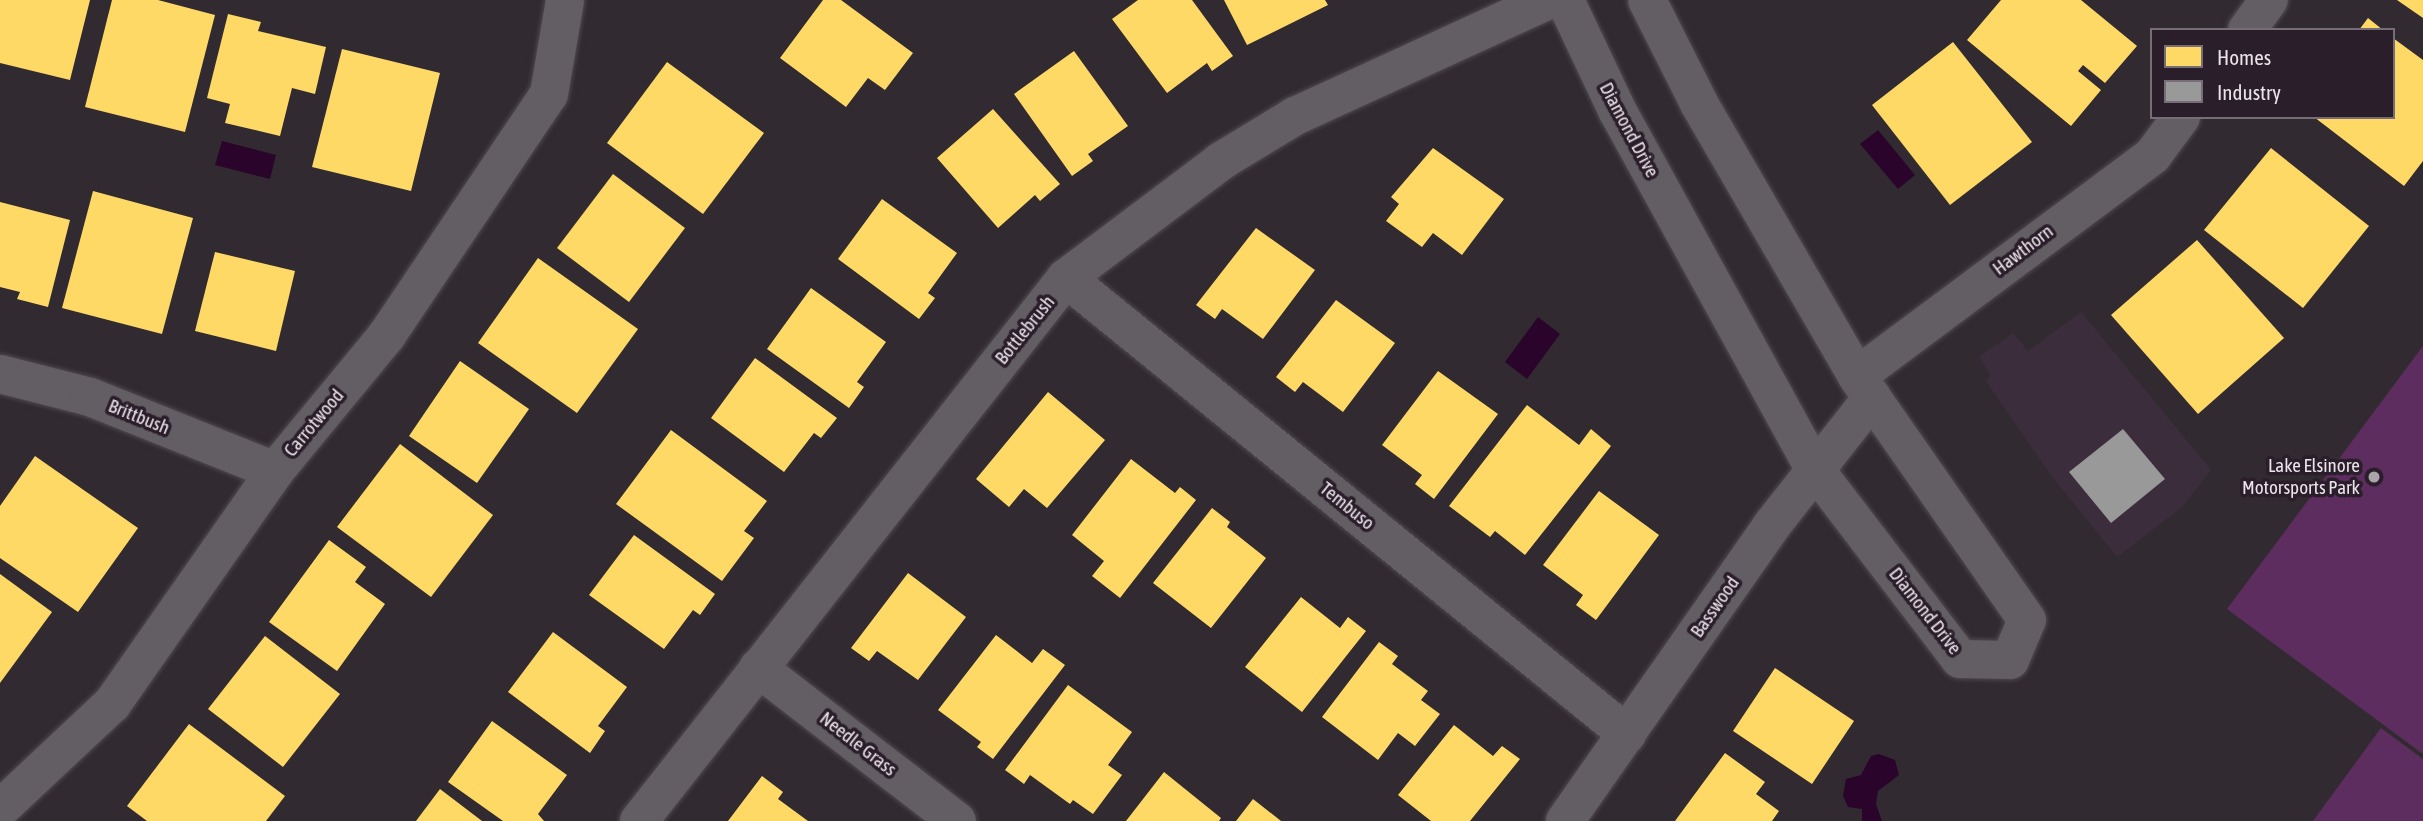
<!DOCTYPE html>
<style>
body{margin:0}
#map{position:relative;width:2423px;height:821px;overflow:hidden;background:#312b31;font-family:"Asap Condensed",sans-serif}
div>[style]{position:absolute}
.built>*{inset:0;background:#3c2d3c}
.green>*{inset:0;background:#5e2d5f}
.water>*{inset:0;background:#2a042b}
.homes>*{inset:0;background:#ffd966}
.industry>*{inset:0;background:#999}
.roads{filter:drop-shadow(0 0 2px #4f494f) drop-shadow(0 0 2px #4f494f)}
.minor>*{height:38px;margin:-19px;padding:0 19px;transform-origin:19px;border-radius:19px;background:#635e63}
.dots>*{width:19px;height:19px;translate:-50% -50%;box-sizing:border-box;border:4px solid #2a1e2a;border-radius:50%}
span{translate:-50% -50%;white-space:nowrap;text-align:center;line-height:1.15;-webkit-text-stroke:7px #2a1e2a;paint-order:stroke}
.street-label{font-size:19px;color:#ebe3ea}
.poi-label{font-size:19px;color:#ebe3ea}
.right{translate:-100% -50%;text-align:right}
.legend{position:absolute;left:2150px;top:28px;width:245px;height:91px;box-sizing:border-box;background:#2a1e2a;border:2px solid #776d77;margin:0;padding:9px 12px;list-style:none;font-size:21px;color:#ebe3ea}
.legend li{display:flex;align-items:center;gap:14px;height:35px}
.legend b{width:35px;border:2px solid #776d77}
</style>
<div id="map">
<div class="built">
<div style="clip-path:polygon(2081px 312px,2211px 470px,2182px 507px,2117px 557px,2050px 474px,1986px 381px,1991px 376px,1979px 357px,2013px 333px,2028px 351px)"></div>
</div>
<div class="green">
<div style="clip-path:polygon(2423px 346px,2423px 754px,2227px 609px)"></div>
<div style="clip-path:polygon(2381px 728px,2423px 759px,2423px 821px,2313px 821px)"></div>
</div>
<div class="water">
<div style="clip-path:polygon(1878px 130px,1915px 175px,1898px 189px,1860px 144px)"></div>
<div style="clip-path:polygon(222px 141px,276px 155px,270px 179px,215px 165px)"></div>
<div style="clip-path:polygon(1538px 317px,1560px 334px,1527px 379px,1505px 362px)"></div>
<div style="clip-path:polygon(1879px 754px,1895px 760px,1899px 775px,1878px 791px,1876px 804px,1882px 821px,1862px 821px,1862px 809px,1848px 807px,1843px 796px,1846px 779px,1861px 775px,1871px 756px)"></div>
</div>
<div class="homes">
<div style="clip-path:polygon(0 0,90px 0,70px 80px,0 63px)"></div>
<div style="clip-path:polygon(112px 0,158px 0,215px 15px,185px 132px,85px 107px)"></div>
<div style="clip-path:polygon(823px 0,841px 0,913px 53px,885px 90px,868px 78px,846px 107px,780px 58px)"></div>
<div style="clip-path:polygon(1138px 0,1192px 0,1233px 56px,1212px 71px,1207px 63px,1167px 93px,1112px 19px)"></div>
<div style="clip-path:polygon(1224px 0,1325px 0,1328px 5px,1247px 45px)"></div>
<div style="clip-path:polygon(2001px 0,2081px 0,2137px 46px,2105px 83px,2083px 65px,2078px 71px,2101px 90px,2071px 126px,1967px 40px)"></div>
<div style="clip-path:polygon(2397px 0,2423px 0,2423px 18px)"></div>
<div style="clip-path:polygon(228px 14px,261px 22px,258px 31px,326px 47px,315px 94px,292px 88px,280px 136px,225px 123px,230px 104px,207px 98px)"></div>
<div style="clip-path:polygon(2368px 18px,2383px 30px,2359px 30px)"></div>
<div style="clip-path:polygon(2393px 38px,2423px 60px,2423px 161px,2404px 186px,2314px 117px,2393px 117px)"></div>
<div style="clip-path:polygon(1953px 42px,2032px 142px,1950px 205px,1872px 105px)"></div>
<div style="clip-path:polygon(342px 49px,440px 73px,411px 191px,312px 167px)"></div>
<div style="clip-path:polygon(1074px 51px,1128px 126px,1088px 154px,1093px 161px,1072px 176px,1014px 94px)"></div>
<div style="clip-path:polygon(667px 62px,764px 133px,703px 214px,607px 143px)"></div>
<div style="clip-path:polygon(993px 109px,1060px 184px,1040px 201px,1035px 195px,998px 228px,937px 158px)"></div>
<div style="clip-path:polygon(1433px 148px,1504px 199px,1462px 255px,1433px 233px,1422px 247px,1386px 221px,1399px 204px,1391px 197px)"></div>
<div style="clip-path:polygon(2271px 148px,2369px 226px,2303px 308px,2204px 230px)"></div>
<div style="clip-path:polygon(613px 174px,685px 228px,629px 302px,557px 248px)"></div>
<div style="clip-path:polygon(93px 191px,193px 218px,162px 334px,62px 308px)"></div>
<div style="clip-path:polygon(882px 199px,957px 253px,928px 293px,935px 298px,919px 319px,838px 259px)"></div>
<div style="clip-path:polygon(0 202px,70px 220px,48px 307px,17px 299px,20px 292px,0 287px)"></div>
<div style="clip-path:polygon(1256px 228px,1315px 270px,1263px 339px,1222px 309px,1215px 319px,1196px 305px)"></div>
<div style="clip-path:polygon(2197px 240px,2284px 338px,2198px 414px,2111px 315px)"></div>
<div style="clip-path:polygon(215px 252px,295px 271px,276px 351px,195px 331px)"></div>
<div style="clip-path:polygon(538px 258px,638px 329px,577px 413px,478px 343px)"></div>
<div style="clip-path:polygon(811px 288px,886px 342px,857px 382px,864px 387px,849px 408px,767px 349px)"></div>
<div style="clip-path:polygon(1336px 300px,1395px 343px,1343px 412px,1303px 382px,1295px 392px,1276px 377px)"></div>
<div style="clip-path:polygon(755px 358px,837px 418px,821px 438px,814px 433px,784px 472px,711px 418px)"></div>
<div style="clip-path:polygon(460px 361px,529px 409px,477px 483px,409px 436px)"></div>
<div style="clip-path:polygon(1438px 371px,1498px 414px,1434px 499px,1415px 484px,1422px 475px,1382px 445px)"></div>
<div style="clip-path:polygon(1048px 392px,1105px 440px,1047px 508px,1024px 489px,1009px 507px,976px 479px)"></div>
<div style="clip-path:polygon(1527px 405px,1579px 445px,1591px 429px,1611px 446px,1525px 555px,1495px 531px,1490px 537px,1449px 506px)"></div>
<div style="clip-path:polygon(671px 430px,767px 501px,744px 531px,754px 538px,722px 581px,616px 504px)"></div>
<div style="clip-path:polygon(400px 444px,493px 515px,431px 597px,337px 527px)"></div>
<div style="clip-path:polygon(35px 456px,138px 528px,78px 612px,0 558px,0 506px)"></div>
<div style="clip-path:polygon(1131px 459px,1175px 493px,1180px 487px,1196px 500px,1120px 598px,1092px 576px,1104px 561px,1072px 535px)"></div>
<div style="clip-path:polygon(1599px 491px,1659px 535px,1596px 620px,1576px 605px,1583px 595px,1543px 565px)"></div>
<div style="clip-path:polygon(1212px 508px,1230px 522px,1227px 527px,1266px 558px,1211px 628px,1153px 583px)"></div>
<div style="clip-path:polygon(634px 535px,715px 594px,700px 615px,693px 610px,664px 649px,589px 595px)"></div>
<div style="clip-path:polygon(329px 540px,366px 567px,355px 582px,385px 604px,337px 671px,269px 622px)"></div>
<div style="clip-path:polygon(908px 573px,966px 617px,918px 680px,877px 651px,869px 661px,851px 648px)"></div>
<div style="clip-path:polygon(0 574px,52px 612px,0 683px)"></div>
<div style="clip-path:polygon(1301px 597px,1340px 628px,1348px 617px,1366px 631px,1302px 712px,1245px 667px)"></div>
<div style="clip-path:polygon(553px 632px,627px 687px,598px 726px,605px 731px,590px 753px,508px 692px)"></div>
<div style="clip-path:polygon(996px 635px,1032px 663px,1043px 649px,1065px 665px,993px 759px,977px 747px,981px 742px,938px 710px)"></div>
<div style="clip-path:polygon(265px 636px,340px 694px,283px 767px,208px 709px)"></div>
<div style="clip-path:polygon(1379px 642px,1398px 656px,1392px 664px,1428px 691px,1421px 700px,1440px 714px,1415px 746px,1398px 733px,1378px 760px,1322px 717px)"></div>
<div style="clip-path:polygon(1775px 668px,1854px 721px,1812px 784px,1733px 731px)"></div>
<div style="clip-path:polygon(1068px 685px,1132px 732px,1108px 765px,1122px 775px,1093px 814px,1073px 800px,1070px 804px,1030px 775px,1024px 784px,1005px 770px)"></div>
<div style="clip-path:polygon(492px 721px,567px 775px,538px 814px,544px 821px,503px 821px,448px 782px)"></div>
<div style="clip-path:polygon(189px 724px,285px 796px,266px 821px,147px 821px,127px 806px)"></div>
<div style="clip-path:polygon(1454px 725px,1493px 756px,1502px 746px,1520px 759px,1470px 821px,1431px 821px,1398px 795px)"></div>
<div style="clip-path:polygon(1725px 753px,1765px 782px,1756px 794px,1779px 811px,1772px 821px,1675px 821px)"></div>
<div style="clip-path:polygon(1164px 772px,1221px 818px,1219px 821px,1126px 821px)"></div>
<div style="clip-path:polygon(762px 776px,783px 792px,778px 799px,808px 821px,728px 821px)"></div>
<div style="clip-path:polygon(440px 789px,482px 821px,416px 821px)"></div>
<div style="clip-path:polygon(1253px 799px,1281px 821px,1236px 821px)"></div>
</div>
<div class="industry">
<div style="clip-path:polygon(2123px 429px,2165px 479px,2111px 523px,2069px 472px)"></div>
</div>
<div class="roads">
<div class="minor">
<div style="left:1565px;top:0;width:122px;rotate:64.7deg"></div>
<div style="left:1617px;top:110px;width:409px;rotate:61.2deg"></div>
<div style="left:1814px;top:468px;width:240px;rotate:52.6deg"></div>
<div style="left:1960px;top:659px;width:50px;rotate:1.1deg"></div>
<div style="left:2010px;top:660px;width:43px;rotate:-67deg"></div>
<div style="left:2027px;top:620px;width:297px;rotate:-124.9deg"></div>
<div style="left:1857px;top:376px;width:315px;rotate:-120.1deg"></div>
<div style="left:1699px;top:103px;width:115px;rotate:-116.8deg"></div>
<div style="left:2247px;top:30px;width:37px;rotate:-54deg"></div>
<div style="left:1066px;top:278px;width:723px;rotate:39.11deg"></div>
<div style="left:0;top:374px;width:93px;rotate:14.3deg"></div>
<div style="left:90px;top:397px;width:199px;rotate:21.8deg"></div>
<div style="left:1857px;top:376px;width:369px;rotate:-36.7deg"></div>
<div style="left:2153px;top:155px;width:47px;rotate:-53.6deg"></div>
<div style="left:758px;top:668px;width:251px;rotate:37.6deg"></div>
<div style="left:0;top:809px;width:154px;rotate:-43.2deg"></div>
<div style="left:112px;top:704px;width:284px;rotate:-55deg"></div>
<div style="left:275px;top:471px;width:176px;rotate:-50.5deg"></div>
<div style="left:387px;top:335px;width:290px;rotate:-56.1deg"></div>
<div style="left:549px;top:94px;width:95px;rotate:-80.3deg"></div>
<div style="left:639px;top:821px;width:691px;rotate:-51.82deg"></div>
<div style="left:1066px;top:278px;width:194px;rotate:-37deg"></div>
<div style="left:1221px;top:161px;width:87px;rotate:-31.3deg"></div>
<div style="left:1295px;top:116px;width:278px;rotate:-24.6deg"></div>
<div style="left:1565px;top:821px;width:361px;rotate:-55deg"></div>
<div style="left:1772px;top:525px;width:162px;rotate:-51.8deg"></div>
</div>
</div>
<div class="dots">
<div style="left:2374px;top:477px;background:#aaa3a9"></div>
</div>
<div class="street-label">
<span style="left:1629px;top:130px;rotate:62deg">Diamond Drive</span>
<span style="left:2023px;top:250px;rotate:-37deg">Hawthorn</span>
<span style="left:1025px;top:330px;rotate:-51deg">Bottlebrush</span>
<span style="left:139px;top:417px;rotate:22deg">Brittbush</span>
<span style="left:314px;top:423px;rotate:-50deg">Carrotwood</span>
<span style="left:1347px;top:506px;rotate:39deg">Tembuso</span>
<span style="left:1715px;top:607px;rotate:-55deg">Basswood</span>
<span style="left:1925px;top:611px;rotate:52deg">Diamond Drive</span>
<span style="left:858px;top:744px;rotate:38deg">Needle Grass</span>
</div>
<div class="poi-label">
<span class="right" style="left:2360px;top:477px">Lake Elsinore<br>Motorsports Park</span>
</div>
<ul class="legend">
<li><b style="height:19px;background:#ffd966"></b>Homes</li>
<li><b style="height:19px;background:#999"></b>Industry</li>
</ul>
</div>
